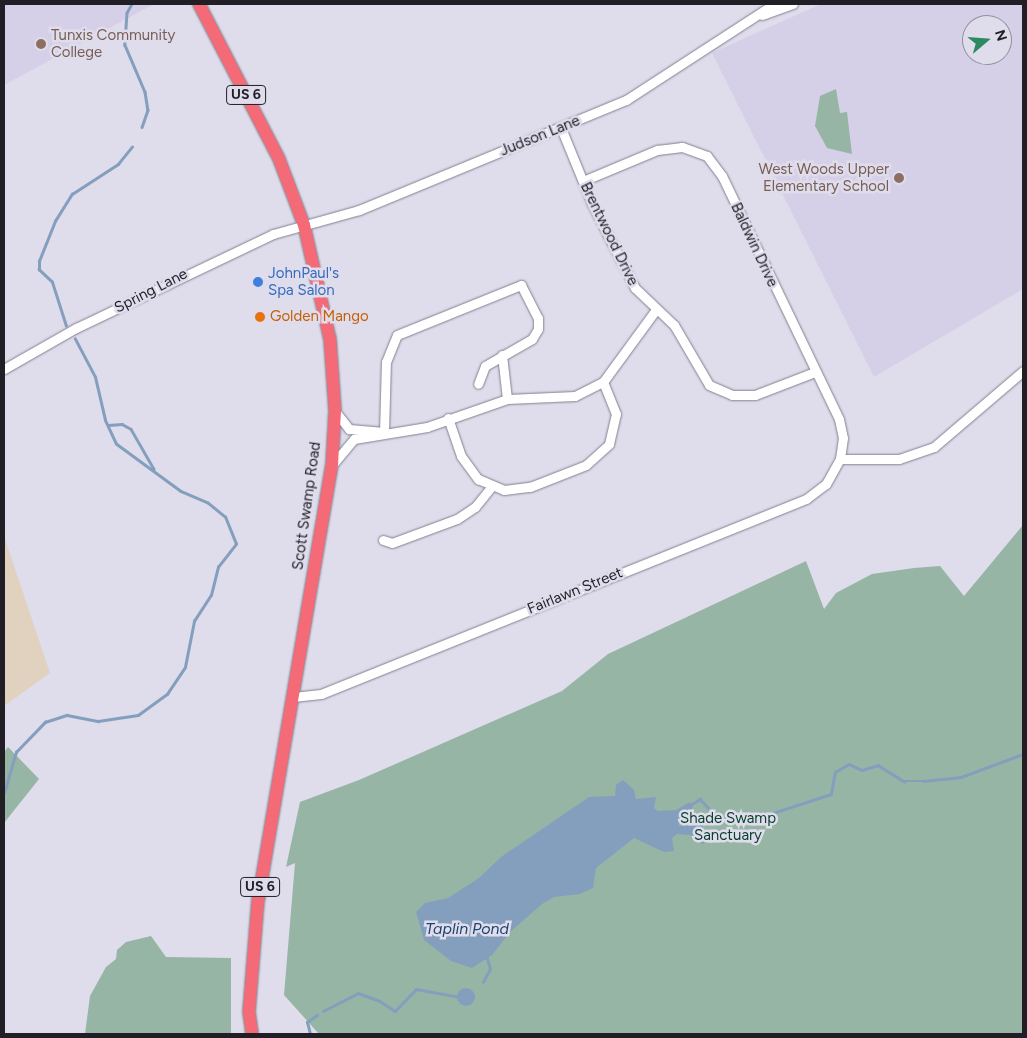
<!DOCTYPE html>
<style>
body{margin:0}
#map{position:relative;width:1027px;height:1038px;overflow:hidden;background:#dfdcec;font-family:Figtree,sans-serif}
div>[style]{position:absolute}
.built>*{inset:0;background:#d5d0e8}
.industrial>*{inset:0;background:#e0d2bf}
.green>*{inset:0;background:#96b5a5}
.water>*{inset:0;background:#849fbe}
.round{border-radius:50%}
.stream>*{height:2.5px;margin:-1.25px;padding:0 1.25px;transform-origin:1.25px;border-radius:1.25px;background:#849fbe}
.roads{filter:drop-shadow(0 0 1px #83808f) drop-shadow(0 0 1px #83808f)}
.minor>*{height:9px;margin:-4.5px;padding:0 4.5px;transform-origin:4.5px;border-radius:4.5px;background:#fff}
.highway>*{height:12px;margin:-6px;padding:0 6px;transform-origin:6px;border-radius:6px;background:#f46b77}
.dots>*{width:14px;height:14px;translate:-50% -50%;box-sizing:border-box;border:2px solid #dfdcec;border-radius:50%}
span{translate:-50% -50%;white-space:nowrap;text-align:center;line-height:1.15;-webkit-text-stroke:5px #dfdcec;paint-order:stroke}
.shield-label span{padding:1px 4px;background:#dfdcec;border:1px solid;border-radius:4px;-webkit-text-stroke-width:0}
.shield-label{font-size:14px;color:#211f25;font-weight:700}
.education-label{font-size:15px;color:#785e54}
.left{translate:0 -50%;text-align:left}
.right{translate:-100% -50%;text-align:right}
.street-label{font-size:15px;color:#211f25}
.shop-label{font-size:15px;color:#366cbe}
.food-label{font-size:15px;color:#c56008}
.park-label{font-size:15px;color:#063f2a}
.water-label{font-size:16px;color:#1a436d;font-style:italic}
.frame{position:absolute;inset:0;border:5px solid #211f25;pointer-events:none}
.north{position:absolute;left:962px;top:15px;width:50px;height:50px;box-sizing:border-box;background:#dfdcec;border:1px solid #93909c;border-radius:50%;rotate:72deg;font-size:14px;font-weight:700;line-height:20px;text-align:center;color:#211f25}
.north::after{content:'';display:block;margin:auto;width:18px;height:22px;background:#2d8960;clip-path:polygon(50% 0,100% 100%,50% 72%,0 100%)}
</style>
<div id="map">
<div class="built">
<div style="clip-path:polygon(4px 4px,154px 4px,4px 85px)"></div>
<div style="clip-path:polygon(evenodd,821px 4px,1023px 4px,1023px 289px,874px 377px,712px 53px,821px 4px,972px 25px,1002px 25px,1002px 55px,972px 55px,972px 25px)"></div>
</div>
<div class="industrial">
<div style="clip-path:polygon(4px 536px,50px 673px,4px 706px)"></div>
</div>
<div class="green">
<div style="clip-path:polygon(836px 89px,840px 113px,847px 112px,852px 154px,827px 148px,815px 126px,820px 96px)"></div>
<div style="clip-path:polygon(1023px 525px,1023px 1034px,319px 1034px,284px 995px,295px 863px,286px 867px,300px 802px,359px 780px,562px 691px,608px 654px,806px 561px,824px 609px,836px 593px,872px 574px,914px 568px,940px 566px,964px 596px)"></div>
<div style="clip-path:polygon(8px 747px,39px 779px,4px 823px,4px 752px)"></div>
<div style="clip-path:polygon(151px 936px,166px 957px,231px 958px,231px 1034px,85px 1034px,90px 996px,106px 967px,116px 959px,117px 950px,126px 942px)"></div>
</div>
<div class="water">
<div style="clip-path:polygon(623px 780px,634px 790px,636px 799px,656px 797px,654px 808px,658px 811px,676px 810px,690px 802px,693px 807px,678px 826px,702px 825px,709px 841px,703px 844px,690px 835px,677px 834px,672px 838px,674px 851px,664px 852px,634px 838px,596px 868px,593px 888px,580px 894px,554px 897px,542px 904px,510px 932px,492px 955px,472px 968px,451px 961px,424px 940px,416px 912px,425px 903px,448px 898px,479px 878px,501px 857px,589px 797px,615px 796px,616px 785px)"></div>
<div class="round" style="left:457px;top:988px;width:18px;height:18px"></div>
</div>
<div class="stream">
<div style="left:132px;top:4px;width:10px;rotate:119deg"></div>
<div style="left:127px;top:13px;width:32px;rotate:94deg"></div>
<div style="left:125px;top:45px;width:51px;rotate:66.9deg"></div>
<div style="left:145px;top:92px;width:18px;rotate:81deg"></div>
<div style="left:148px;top:110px;width:18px;rotate:109deg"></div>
<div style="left:66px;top:326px;width:46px;rotate:-107.7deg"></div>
<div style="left:52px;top:282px;width:18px;rotate:-137deg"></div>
<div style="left:39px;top:270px;width:9px;rotate:-90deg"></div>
<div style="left:39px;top:261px;width:43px;rotate:-68.2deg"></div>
<div style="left:55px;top:221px;width:32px;rotate:-58deg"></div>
<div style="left:72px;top:194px;width:55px;rotate:-33.1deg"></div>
<div style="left:118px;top:164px;width:22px;rotate:-51deg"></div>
<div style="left:108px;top:425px;width:14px;rotate:-4deg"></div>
<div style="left:122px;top:424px;width:10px;rotate:29deg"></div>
<div style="left:131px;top:429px;width:46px;rotate:60.1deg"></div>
<div style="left:4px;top:793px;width:43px;rotate:-73.7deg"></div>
<div style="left:16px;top:752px;width:42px;rotate:-46deg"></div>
<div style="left:45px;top:722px;width:23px;rotate:-18deg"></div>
<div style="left:67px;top:715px;width:32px;rotate:11deg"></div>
<div style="left:98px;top:721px;width:40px;rotate:-8.5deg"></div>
<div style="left:138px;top:715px;width:36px;rotate:-36deg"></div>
<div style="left:167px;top:694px;width:32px;rotate:-56deg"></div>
<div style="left:185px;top:667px;width:47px;rotate:-78.9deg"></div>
<div style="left:194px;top:621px;width:31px;rotate:-57deg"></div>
<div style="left:211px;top:595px;width:29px;rotate:-76deg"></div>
<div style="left:218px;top:567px;width:29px;rotate:-52deg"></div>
<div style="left:236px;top:544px;width:29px;rotate:-112deg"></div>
<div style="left:225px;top:517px;width:22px;rotate:-141deg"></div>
<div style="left:208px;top:503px;width:30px;rotate:-157deg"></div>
<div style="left:180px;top:491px;width:79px;rotate:-143.7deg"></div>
<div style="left:116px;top:444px;width:26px;rotate:-115deg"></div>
<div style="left:105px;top:420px;width:44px;rotate:-103.1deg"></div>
<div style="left:95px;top:377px;width:43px;rotate:-117.8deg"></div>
<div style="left:690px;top:805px;width:12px;rotate:-31deg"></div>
<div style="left:700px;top:799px;width:25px;rotate:47deg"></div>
<div style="left:717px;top:817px;width:31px;rotate:7deg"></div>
<div style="left:748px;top:821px;width:87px;rotate:-18deg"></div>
<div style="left:831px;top:794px;width:22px;rotate:-80deg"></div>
<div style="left:835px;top:772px;width:16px;rotate:-30deg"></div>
<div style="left:849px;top:764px;width:14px;rotate:25deg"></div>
<div style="left:862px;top:770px;width:17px;rotate:-17deg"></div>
<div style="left:878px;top:765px;width:31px;rotate:32deg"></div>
<div style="left:904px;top:781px;width:19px"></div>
<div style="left:923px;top:781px;width:38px;rotate:-6deg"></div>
<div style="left:961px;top:777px;width:66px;rotate:-20.4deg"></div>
<div style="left:483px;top:982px;width:15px;rotate:-62deg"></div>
<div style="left:490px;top:969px;width:14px;rotate:-107deg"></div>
<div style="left:323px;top:1011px;width:39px;rotate:-27deg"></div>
<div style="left:358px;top:993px;width:23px;rotate:20deg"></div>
<div style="left:380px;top:1001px;width:18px;rotate:34deg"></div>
<div style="left:395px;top:1011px;width:30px;rotate:-46deg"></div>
<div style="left:416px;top:989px;width:45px;rotate:10.3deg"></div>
<div style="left:310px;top:1034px;width:12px;rotate:-104deg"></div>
<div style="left:307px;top:1022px;width:12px;rotate:-35deg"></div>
</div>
<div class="roads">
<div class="minor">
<div style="left:762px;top:15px;width:33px;rotate:-20deg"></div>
<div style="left:561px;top:128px;width:82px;rotate:67.8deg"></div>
<div style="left:592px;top:204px;width:94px;rotate:62.9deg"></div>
<div style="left:635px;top:288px;width:54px;rotate:43.5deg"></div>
<div style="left:674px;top:325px;width:69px;rotate:59.7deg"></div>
<div style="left:709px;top:385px;width:25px;rotate:23deg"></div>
<div style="left:732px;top:395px;width:23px"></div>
<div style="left:755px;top:395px;width:64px;rotate:-21deg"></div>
<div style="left:502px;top:355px;width:44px;rotate:83.5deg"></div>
<div style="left:4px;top:369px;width:83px;rotate:-29.7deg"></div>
<div style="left:76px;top:328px;width:218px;rotate:-25.5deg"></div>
<div style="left:273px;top:234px;width:89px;rotate:-15.6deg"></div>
<div style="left:359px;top:210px;width:289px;rotate:-22.4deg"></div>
<div style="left:626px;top:100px;width:176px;rotate:-33deg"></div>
<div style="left:335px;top:411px;width:23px;rotate:52deg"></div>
<div style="left:349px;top:429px;width:35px;rotate:5deg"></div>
<div style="left:448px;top:418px;width:40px;rotate:71.1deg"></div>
<div style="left:461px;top:456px;width:29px;rotate:54deg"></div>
<div style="left:478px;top:479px;width:28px;rotate:23deg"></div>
<div style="left:504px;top:490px;width:26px;rotate:-7deg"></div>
<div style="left:530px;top:487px;width:60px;rotate:-21.4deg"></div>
<div style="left:586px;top:465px;width:31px;rotate:-42deg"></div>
<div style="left:609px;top:444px;width:31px;rotate:-77deg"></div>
<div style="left:616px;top:414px;width:35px;rotate:-112deg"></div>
<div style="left:384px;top:432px;width:70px;rotate:-88.4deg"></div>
<div style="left:386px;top:362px;width:29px;rotate:-68deg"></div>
<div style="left:397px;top:335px;width:134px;rotate:-22deg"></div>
<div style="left:521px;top:285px;width:37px;rotate:63deg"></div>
<div style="left:538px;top:318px;width:11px;rotate:90deg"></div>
<div style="left:538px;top:329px;width:12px;rotate:121deg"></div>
<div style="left:532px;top:339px;width:54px;rotate:150.1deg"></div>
<div style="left:485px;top:366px;width:19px;rotate:111deg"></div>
<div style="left:840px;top:459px;width:59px"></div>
<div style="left:899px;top:459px;width:37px;rotate:-19deg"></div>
<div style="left:934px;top:447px;width:117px;rotate:-40.5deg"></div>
<div style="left:333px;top:464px;width:33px;rotate:-50deg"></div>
<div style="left:354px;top:439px;width:74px;rotate:-9.3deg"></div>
<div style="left:427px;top:427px;width:85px;rotate:-19.3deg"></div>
<div style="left:507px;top:399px;width:68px;rotate:-2.5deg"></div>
<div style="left:575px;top:396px;width:31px;rotate:-27deg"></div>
<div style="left:603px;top:382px;width:88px;rotate:-53.8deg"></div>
<div style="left:383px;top:540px;width:9px;rotate:18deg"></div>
<div style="left:392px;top:543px;width:69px;rotate:-20.3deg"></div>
<div style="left:457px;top:519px;width:22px;rotate:-34deg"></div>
<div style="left:475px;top:507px;width:27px;rotate:-51deg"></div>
<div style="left:293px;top:697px;width:28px;rotate:-6deg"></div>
<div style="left:321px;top:694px;width:523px;rotate:-21.9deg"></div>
<div style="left:806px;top:499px;width:25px;rotate:-37deg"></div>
<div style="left:826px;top:484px;width:29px;rotate:-61deg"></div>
<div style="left:840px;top:459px;width:21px;rotate:-82deg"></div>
<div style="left:843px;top:438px;width:19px;rotate:-102deg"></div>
<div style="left:839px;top:419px;width:270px;rotate:-115.7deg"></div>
<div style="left:722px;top:176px;width:25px;rotate:-127deg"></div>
<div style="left:707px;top:156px;width:27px;rotate:-160deg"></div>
<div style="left:682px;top:147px;width:25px;rotate:173deg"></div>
<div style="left:657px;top:150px;width:80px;rotate:157.3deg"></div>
</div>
<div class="highway">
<div style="left:199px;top:4px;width:174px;rotate:62.7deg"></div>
<div style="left:279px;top:159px;width:71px;rotate:69.3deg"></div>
<div style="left:304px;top:225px;width:117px;rotate:77.2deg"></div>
<div style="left:330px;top:339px;width:72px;rotate:86deg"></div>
<div style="left:335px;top:411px;width:53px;rotate:93.2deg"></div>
<div style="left:332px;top:464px;width:442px;rotate:99.6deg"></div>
<div style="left:258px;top:900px;width:112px;rotate:94.6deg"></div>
<div style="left:249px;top:1012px;width:22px;rotate:82deg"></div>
</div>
</div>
<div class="dots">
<div style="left:41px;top:44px;background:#8d6e63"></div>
<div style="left:899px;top:178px;background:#8d6e63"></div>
<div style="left:258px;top:282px;background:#3f7fe0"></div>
<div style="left:260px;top:317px;background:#e8710a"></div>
</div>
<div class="shield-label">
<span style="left:246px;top:95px">US 6</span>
<span style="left:260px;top:887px">US 6</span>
</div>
<div class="education-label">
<span class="left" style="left:51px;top:44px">Tunxis Community<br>College</span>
<span class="right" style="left:889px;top:178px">West Woods Upper<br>Elementary School</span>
</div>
<div class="street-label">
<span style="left:540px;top:136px;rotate:-22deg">Judson Lane</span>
<span style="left:609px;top:234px;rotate:64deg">Brentwood Drive</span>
<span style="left:754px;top:245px;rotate:65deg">Baldwin Drive</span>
<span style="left:151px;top:291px;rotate:-27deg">Spring Lane</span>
<span style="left:307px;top:506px;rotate:-82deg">Scott Swamp Road</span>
<span style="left:575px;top:591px;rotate:-22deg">Fairlawn Street</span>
</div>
<div class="shop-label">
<span class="left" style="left:268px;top:282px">JohnPaul's<br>Spa Salon</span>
</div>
<div class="food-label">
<span class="left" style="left:270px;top:317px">Golden Mango</span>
</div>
<div class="park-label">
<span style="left:728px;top:827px">Shade Swamp<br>Sanctuary</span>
</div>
<div class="water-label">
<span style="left:467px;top:929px">Taplin Pond</span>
</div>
<div class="frame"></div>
<div class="north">N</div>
</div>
